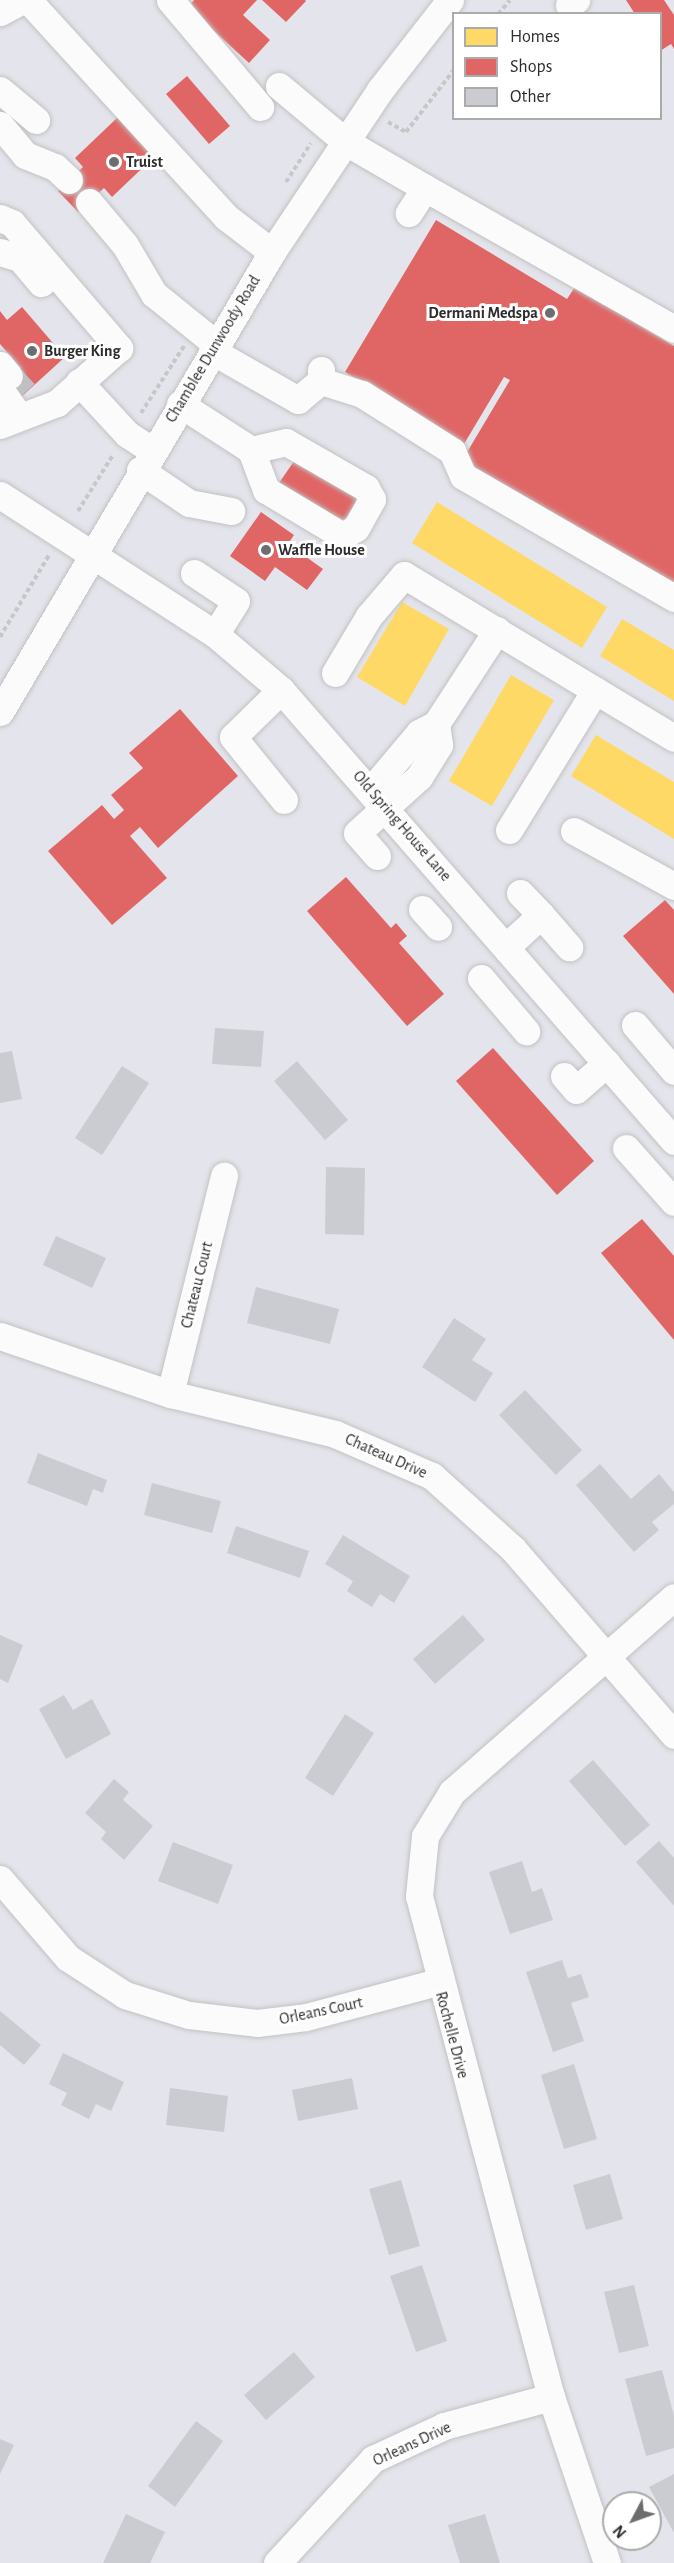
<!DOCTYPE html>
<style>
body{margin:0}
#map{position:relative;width:674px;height:2563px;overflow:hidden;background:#e4e5ec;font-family:"Alegreya Sans",sans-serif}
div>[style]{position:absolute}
.homes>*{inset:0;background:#ffd966}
.shops>*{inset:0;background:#e06666}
.building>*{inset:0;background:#caccd1}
.minor-tunnel>*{height:27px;margin-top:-13.5px;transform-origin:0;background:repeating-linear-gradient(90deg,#bfc0c6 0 27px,transparent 0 41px)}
.path>*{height:4px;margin-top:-2px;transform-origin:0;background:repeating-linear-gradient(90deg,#c7c7c8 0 4.5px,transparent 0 7.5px)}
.roads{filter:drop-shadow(0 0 2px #c2c2c2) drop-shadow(0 0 2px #c2c2c2)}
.minor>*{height:27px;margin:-13.5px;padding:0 13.5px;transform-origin:13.5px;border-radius:13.5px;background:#fbfbfc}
.dots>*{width:16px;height:16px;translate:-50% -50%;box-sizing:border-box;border:3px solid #fff;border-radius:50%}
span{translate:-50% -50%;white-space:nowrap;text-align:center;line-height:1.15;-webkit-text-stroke:6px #fff;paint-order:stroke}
.poi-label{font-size:16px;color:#2d2d2d;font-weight:700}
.left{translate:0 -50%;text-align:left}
.right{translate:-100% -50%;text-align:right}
.street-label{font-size:16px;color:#2d2d2d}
.legend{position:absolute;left:452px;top:12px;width:210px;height:108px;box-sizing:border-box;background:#fff;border:2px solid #ababab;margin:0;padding:8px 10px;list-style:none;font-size:18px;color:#2d2d2d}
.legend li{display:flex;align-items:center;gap:12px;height:30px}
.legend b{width:30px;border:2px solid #ababab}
.north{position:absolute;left:602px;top:2491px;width:60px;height:60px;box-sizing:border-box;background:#fff;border:2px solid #ababab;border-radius:50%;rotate:229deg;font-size:16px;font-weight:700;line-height:24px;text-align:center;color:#2d2d2d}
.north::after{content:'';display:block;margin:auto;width:21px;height:27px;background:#6d6d70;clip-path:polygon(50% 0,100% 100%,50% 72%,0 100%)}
</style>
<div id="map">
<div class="homes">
<div style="clip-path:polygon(437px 502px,607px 607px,582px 648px,412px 543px)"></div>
<div style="clip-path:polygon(402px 602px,449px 629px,405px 706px,357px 677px)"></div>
<div style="clip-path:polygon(622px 619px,674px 650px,674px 701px,600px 656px)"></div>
<div style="clip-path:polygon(511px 675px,554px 700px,492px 806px,449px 781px)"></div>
<div style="clip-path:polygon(596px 735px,674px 782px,674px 839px,571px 776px)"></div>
</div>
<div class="shops">
<div style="clip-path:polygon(194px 0,257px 0,243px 15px,270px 40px,249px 63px,188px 7px)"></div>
<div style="clip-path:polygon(262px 0,305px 0,306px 1px,286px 22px)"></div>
<div style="clip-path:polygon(626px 0,664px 0,674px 15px,674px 49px,671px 44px,660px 51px,660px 14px,635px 14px)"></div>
<div style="clip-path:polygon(187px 76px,230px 126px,209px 144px,166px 94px)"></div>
<div style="clip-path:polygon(118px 117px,155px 156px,112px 197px,104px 188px,78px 212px,58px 191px,83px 167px,75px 158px)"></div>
<div style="clip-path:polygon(436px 220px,567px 299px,575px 287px,674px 346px,674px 593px,460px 464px,510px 380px,504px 377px,464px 444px,345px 372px)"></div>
<div style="clip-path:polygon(22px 307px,65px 357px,20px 398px,4px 380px,21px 368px,0 344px,0 311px,7px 320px)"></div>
<div style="clip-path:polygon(299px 454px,361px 496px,341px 525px,279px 483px)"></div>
<div style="clip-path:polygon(261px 512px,294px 535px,288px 544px,323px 569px,307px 590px,275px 567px,265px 581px,230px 556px)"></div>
<div style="clip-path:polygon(180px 709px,238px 776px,158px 848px,140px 827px,130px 836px,167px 878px,112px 925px,48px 851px,102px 805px,114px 819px,124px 810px,111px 795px,143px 768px,129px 753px)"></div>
<div style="clip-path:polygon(346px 877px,391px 928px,396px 923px,407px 936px,399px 943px,444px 994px,407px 1026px,307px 911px)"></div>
<div style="clip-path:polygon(665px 900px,674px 910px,674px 994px,623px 936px)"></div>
<div style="clip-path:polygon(493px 1048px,594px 1161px,557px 1195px,456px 1081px)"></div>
<div style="clip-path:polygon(642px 1219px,674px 1256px,674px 1340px,601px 1253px)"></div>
</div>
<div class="building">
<div style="clip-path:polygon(215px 1028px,264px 1031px,261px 1067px,212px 1064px)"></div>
<div style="clip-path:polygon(12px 1051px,22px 1099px,0 1103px,0 1053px)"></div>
<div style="clip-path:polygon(297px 1061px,348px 1120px,325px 1140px,274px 1081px)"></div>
<div style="clip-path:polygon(122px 1066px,149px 1083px,102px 1155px,75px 1138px)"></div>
<div style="clip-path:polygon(326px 1167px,365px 1168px,364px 1235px,325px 1234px)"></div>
<div style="clip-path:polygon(56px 1236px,106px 1258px,92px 1288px,43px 1265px)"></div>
<div style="clip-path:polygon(256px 1287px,339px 1309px,330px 1344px,247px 1323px)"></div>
<div style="clip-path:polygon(454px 1318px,486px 1339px,472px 1360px,493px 1373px,475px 1402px,422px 1367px)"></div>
<div style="clip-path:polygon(525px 1390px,582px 1450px,556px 1475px,499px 1415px)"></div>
<div style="clip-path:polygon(38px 1453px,107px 1480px,103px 1493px,93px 1489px,87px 1506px,27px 1483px)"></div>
<div style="clip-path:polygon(600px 1464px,631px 1499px,659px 1474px,674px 1492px,674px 1504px,652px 1522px,659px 1530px,634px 1552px,576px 1485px)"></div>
<div style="clip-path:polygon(152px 1483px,221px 1501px,212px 1533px,144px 1515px)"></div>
<div style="clip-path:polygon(236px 1526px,309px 1551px,300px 1578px,227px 1553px)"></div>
<div style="clip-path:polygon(343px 1535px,410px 1576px,394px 1603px,380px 1594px,372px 1607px,347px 1591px,353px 1581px,325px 1564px)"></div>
<div style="clip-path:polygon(463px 1615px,485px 1640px,435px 1684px,413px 1659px)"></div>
<div style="clip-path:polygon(0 1635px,23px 1645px,8px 1683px,0 1679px)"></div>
<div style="clip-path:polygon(64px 1695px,73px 1710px,92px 1699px,111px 1734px,66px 1759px,39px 1709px)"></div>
<div style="clip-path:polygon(345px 1714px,374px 1733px,333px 1796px,305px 1778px)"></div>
<div style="clip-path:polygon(593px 1760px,650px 1825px,625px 1846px,569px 1781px)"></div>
<div style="clip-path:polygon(114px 1779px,129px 1792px,123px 1800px,153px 1826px,124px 1860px,101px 1839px,106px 1832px,85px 1813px)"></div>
<div style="clip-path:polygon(659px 1841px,674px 1858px,674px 1906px,636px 1862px)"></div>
<div style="clip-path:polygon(173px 1842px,233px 1865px,218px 1904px,158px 1881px)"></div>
<div style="clip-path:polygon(522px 1861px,532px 1892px,542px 1888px,553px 1920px,510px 1934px,489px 1872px)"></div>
<div style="clip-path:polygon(562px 1960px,568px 1978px,581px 1974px,589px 1997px,571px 2003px,584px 2041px,553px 2052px,526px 1972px)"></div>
<div style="clip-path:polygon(0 2011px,41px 2045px,24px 2065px,0 2045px)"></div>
<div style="clip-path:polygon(63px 2053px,124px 2082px,111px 2111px,96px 2104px,89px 2119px,61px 2105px,67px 2093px,49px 2084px)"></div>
<div style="clip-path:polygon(574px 2064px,597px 2139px,564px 2149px,541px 2075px)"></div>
<div style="clip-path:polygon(352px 2078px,358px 2109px,298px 2121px,292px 2090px)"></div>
<div style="clip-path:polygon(170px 2088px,228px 2096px,224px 2132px,166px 2125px)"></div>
<div style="clip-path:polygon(610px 2174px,623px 2219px,586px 2230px,573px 2185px)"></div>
<div style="clip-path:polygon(401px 2180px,420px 2246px,389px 2255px,369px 2189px)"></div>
<div style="clip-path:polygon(422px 2265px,447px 2341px,416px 2352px,390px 2276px)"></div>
<div style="clip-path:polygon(634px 2285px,649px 2346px,619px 2353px,604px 2292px)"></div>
<div style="clip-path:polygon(294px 2352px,315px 2377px,266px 2420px,244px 2395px)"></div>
<div style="clip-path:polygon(662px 2370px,674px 2416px,674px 2448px,646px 2456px,625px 2379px)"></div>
<div style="clip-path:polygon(196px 2421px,223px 2441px,175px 2507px,148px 2486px)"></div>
<div style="clip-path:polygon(0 2439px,14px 2445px,0 2474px)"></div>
<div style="clip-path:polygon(674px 2474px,674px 2533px,649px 2487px)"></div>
<div style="clip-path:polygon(126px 2514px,165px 2532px,150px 2563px,103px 2563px)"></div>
<div style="clip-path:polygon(485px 2514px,500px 2563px,460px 2563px,448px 2525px)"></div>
</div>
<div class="minor-tunnel">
<div style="left:9px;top:376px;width:23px;rotate:47deg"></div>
</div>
<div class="path">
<div style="left:498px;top:14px;width:18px;rotate:-49deg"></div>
<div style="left:388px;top:122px;width:21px;rotate:29deg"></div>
<div style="left:406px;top:132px;width:78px;rotate:-52.3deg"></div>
<div style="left:286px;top:182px;width:46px;rotate:-57.3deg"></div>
<div style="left:141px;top:413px;width:80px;rotate:-57.3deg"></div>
<div style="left:78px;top:511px;width:66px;rotate:-58deg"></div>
<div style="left:0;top:637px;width:96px;rotate:-59.1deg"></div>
</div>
<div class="roads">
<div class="minor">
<div style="left:28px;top:0;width:294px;rotate:47.6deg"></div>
<div style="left:226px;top:217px;width:58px;rotate:37.3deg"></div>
<div style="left:170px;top:0;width:140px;rotate:49.9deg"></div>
<div style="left:569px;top:5px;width:9px;rotate:-36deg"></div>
<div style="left:0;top:12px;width:26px;rotate:-28deg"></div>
<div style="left:279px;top:86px;width:87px;rotate:39.9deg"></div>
<div style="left:346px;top:142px;width:91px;rotate:30.2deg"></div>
<div style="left:425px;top:188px;width:30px;rotate:123deg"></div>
<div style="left:0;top:90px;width:47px;rotate:39.8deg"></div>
<div style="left:0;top:125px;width:39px;rotate:50deg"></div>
<div style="left:25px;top:155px;width:32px;rotate:22deg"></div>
<div style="left:55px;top:167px;width:19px;rotate:43deg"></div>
<div style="left:425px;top:188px;width:286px;rotate:29.5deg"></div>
<div style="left:89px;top:202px;width:56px;rotate:50.1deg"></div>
<div style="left:125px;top:245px;width:57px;rotate:59.4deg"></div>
<div style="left:154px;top:294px;width:80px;rotate:38.9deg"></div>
<div style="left:0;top:218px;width:13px;rotate:23deg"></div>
<div style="left:12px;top:223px;width:165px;rotate:49.4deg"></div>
<div style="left:119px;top:348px;width:83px;rotate:138.4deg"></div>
<div style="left:57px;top:403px;width:61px;rotate:158.9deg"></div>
<div style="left:0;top:252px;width:21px;rotate:17deg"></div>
<div style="left:20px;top:258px;width:33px;rotate:50deg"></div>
<div style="left:212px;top:351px;width:99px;rotate:29.7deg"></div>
<div style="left:298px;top:400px;width:30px;rotate:-40deg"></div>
<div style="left:321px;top:381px;width:11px;rotate:-90deg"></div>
<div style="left:0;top:365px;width:14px;rotate:51deg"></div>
<div style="left:321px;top:381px;width:43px;rotate:17.6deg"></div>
<div style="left:362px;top:394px;width:107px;rotate:32.3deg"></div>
<div style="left:452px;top:451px;width:27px;rotate:66deg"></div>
<div style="left:463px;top:476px;width:244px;rotate:30deg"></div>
<div style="left:79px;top:382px;width:71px;rotate:47.3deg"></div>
<div style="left:127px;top:434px;width:30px;rotate:33deg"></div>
<div style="left:0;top:389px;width:33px;rotate:55deg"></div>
<div style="left:180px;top:404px;width:85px;rotate:32.9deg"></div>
<div style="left:251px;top:450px;width:43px;rotate:69.4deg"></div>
<div style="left:266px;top:490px;width:90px;rotate:30.9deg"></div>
<div style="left:343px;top:536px;width:15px;rotate:-32deg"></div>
<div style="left:356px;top:528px;width:33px;rotate:-61deg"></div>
<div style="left:372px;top:499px;width:13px;rotate:-119deg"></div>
<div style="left:366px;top:488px;width:92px;rotate:-150.1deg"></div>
<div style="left:286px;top:442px;width:36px;rotate:167deg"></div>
<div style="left:140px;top:470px;width:59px;rotate:34deg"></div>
<div style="left:189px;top:503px;width:43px;rotate:10.8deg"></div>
<div style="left:0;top:495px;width:256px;rotate:32.9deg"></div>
<div style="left:215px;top:634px;width:87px;rotate:40.3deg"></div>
<div style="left:281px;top:690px;width:598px;rotate:48.93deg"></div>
<div style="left:194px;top:573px;width:50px;rotate:33.7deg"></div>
<div style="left:236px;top:601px;width:39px;rotate:122deg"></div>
<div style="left:335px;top:673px;width:66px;rotate:-59.2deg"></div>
<div style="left:369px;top:616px;width:54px;rotate:-49.5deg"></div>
<div style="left:404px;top:575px;width:315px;rotate:31.1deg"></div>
<div style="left:281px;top:690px;width:67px;rotate:135.6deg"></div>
<div style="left:233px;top:737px;width:81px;rotate:51deg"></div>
<div style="left:0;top:712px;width:534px;rotate:-59.4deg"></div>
<div style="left:272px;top:252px;width:195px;rotate:-56.3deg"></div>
<div style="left:380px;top:90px;width:114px;rotate:-52.1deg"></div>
<div style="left:371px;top:790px;width:75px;rotate:-49.9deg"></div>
<div style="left:419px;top:733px;width:19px;rotate:-28deg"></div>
<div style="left:436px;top:724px;width:112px;rotate:-57deg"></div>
<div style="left:509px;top:830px;width:164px;rotate:-58.4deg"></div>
<div style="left:574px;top:831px;width:114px;rotate:28.8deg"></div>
<div style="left:377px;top:856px;width:30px;rotate:-131deg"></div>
<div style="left:357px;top:833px;width:84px;rotate:-42.1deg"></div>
<div style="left:419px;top:777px;width:38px;rotate:-58deg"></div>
<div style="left:439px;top:745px;width:21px;rotate:-98deg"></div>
<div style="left:520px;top:893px;width:30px;rotate:46deg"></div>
<div style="left:422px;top:909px;width:24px;rotate:48deg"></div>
<div style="left:507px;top:946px;width:46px;rotate:-42.4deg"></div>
<div style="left:541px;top:915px;width:43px;rotate:48.8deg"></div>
<div style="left:481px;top:978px;width:70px;rotate:49.7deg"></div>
<div style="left:635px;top:1025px;width:60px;rotate:49.7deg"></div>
<div style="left:564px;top:1076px;width:18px;rotate:49deg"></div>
<div style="left:576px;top:1090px;width:41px;rotate:-41.1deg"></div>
<div style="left:626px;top:1148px;width:72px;rotate:48.4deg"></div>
<div style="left:0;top:1336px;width:180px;rotate:18.8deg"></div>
<div style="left:170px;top:1394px;width:170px;rotate:13.6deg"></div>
<div style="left:335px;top:1434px;width:106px;rotate:23.4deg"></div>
<div style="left:432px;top:1476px;width:109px;rotate:42deg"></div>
<div style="left:513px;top:1549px;width:246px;rotate:49.1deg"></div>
<div style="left:170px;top:1394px;width:225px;rotate:-76.1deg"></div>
<div style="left:0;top:1879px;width:104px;rotate:49.3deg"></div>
<div style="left:68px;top:1958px;width:68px;rotate:33deg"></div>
<div style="left:125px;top:1995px;width:67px;rotate:17.4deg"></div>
<div style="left:189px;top:2015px;width:68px;rotate:6.7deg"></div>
<div style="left:257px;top:2023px;width:49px;rotate:-7deg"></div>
<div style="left:306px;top:2017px;width:137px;rotate:-14.9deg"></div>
<div style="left:277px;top:2563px;width:142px;rotate:-47.3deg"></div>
<div style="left:373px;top:2459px;width:78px;rotate:-24.9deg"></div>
<div style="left:444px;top:2426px;width:111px;rotate:-15.2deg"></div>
<div style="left:607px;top:2563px;width:175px;rotate:-108.6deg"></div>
<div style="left:551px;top:2397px;width:518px;rotate:-104.76deg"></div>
<div style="left:419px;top:1896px;width:60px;rotate:-84.3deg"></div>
<div style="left:425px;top:1836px;width:52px;rotate:-58.5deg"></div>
<div style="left:452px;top:1792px;width:295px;rotate:-41.3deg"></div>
</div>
</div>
<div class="dots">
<div style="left:114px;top:162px;background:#6d6d70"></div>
<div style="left:550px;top:313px;background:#6d6d70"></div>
<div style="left:32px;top:351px;background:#6d6d70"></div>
<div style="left:266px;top:550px;background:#6d6d70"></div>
</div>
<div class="poi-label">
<span class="left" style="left:126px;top:162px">Truist</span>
<span class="right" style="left:538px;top:313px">Dermani Medspa</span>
<span class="left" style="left:44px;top:351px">Burger King</span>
<span class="left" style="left:278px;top:550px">Waffle House</span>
</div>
<div class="street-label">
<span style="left:213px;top:349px;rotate:-59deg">Chamblee Dunwoody Road</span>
<span style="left:402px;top:826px;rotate:49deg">Old Spring House Lane</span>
<span style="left:197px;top:1285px;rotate:-76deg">Chateau Court</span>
<span style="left:386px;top:1456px;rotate:24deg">Chateau Drive</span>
<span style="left:321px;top:2011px;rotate:-12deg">Orleans Court</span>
<span style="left:452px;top:2035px;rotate:75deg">Rochelle Drive</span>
<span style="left:412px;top:2444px;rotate:-25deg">Orleans Drive</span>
</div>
<ul class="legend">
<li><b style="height:16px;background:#ffd966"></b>Homes</li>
<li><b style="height:16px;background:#e06666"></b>Shops</li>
<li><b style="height:16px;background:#caccd1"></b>Other</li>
</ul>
<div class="north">N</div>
</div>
